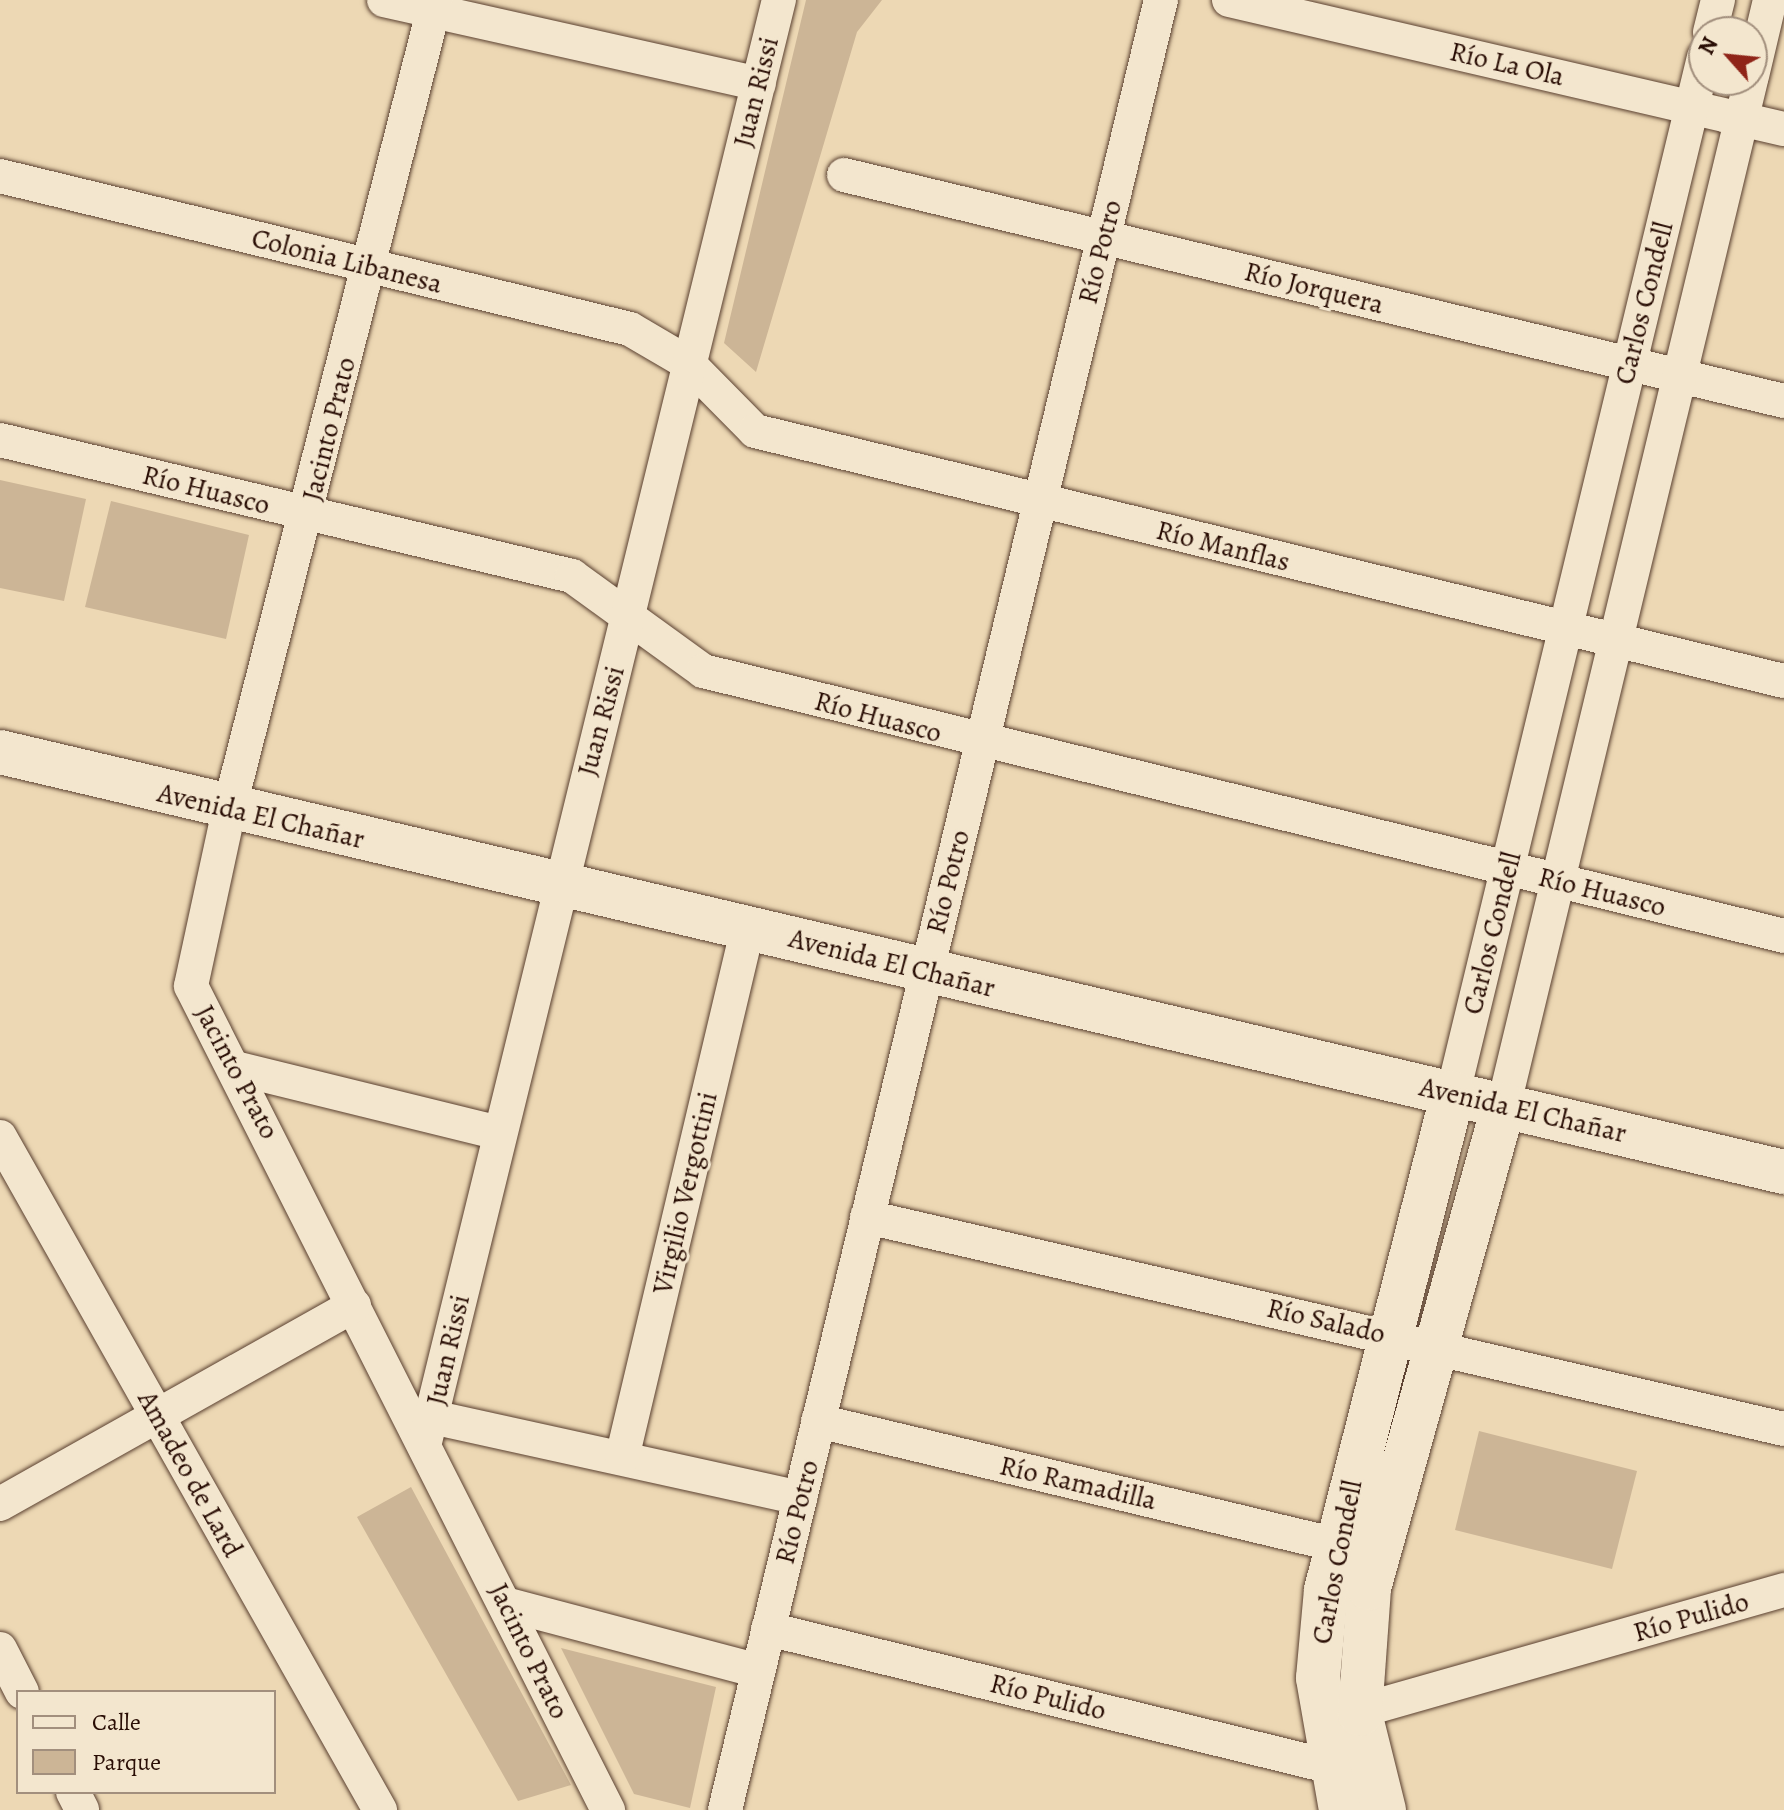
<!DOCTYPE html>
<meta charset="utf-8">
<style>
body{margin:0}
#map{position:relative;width:1784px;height:1810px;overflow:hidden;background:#edd8b4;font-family:Alegreya,serif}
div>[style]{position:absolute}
.green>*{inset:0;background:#ccb596}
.roads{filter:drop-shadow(0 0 2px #5a4030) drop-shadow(0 0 2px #5a4030)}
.street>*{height:34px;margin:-17px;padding:0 17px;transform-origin:17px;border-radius:17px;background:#f3e6ce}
.secondary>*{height:44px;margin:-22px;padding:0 22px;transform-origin:22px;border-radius:22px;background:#f3e6ce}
span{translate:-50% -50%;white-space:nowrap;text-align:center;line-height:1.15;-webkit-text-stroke:6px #f3e6ce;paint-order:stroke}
.street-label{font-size:28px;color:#290d04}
.legend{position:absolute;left:16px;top:1690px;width:260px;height:104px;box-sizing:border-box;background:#f3e6ce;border:2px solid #a28f7d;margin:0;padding:10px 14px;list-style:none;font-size:24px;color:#290d04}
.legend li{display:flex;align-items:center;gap:16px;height:40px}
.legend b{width:40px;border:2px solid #a28f7d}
.north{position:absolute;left:1688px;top:16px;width:80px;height:80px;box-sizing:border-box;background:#f3e6ce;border:2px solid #a28f7d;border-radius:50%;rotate:297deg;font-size:22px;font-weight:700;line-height:32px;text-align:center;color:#290d04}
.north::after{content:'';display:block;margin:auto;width:28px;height:36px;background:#8f2418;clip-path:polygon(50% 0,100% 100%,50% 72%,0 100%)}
</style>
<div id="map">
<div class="green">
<div style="clip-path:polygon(806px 0,882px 0,857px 32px,756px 372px,724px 343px)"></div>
<div style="clip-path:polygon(0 480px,86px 499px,64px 601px,0 588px)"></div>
<div style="clip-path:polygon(111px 501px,249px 535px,226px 639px,85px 607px)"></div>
<div style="clip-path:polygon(1479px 1431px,1637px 1471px,1612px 1569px,1455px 1530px)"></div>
<div style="clip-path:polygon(411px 1487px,571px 1785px,518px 1801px,357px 1517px)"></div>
<div style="clip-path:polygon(561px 1648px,716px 1687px,690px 1808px,634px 1794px)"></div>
</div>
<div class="roads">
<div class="street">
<div style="left:384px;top:0;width:384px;rotate:12.6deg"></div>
<div style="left:436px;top:0;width:836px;rotate:104.34deg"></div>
<div style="left:229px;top:810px;width:180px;rotate:102.2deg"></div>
<div style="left:191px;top:986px;width:924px;rotate:63.16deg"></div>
<div style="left:1229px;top:0;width:570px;rotate:13.09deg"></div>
<div style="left:1710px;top:32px;width:33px;rotate:-76deg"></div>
<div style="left:1752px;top:76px;width:78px;rotate:-76.7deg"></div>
<div style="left:844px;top:175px;width:967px;rotate:13.52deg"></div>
<div style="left:0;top:176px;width:648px;rotate:13.65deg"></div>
<div style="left:630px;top:329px;width:67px;rotate:30.4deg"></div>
<div style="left:688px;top:363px;width:95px;rotate:45.4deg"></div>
<div style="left:755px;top:431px;width:1059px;rotate:13.66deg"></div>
<div style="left:0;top:440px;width:588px;rotate:13.37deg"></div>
<div style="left:572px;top:576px;width:162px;rotate:35.9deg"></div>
<div style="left:703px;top:671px;width:1113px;rotate:13.77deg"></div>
<div style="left:235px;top:1068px;width:272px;rotate:13.8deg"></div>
<div style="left:1453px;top:1093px;width:1066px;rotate:-76.38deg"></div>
<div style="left:1504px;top:1104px;width:1053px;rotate:-76.44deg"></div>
<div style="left:0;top:1137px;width:773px;rotate:60.55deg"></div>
<div style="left:867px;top:1217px;width:941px;rotate:13.02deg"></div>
<div style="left:432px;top:1417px;width:377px;rotate:12.4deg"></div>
<div style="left:818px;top:1421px;width:534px;rotate:13.44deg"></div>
<div style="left:425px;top:1442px;width:1485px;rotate:-76.21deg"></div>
<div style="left:622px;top:1458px;width:546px;rotate:-76.65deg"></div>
<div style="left:0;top:1504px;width:406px;rotate:-29.3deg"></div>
<div style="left:505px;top:1604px;width:262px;rotate:14.8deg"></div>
<div style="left:768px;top:1629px;width:577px;rotate:13.75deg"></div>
<div style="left:0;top:1649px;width:48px;rotate:62.9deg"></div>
<div style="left:1338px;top:1717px;width:464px;rotate:-15.9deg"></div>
<div style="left:73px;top:1792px;width:20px;rotate:63deg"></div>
<div style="left:725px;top:1810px;width:1862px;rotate:-76.46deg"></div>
</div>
<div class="secondary">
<div style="left:0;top:752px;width:1833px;rotate:13.25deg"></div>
<div style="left:1341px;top:1810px;width:134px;rotate:-99.9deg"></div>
<div style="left:1318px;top:1678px;width:88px;rotate:-84.8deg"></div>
<div style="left:1326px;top:1590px;width:513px;rotate:-75.67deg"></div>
<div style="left:1384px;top:1810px;width:99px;rotate:-104deg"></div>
<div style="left:1360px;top:1714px;width:126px;rotate:-85.9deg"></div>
<div style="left:1369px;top:1588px;width:502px;rotate:-74.41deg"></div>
</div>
</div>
<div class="street-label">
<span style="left:1507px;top:64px;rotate:13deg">Río La Ola</span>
<span style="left:756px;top:92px;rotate:-76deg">Juan Rissi</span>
<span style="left:1100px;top:252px;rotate:-76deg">Río Potro</span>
<span style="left:347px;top:261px;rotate:14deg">Colonia Libanesa</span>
<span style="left:1314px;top:288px;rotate:14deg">Río Jorquera</span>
<span style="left:1644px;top:303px;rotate:-76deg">Carlos Condell</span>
<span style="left:329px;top:429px;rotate:-76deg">Jacinto Prato</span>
<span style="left:206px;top:490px;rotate:14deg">Río Huasco</span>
<span style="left:1223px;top:546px;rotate:14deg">Río Manflas</span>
<span style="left:878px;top:717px;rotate:15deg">Río Huasco</span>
<span style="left:601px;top:721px;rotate:-75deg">Juan Rissi</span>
<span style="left:261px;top:816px;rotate:13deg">Avenida El Chañar</span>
<span style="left:948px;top:882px;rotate:-76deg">Río Potro</span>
<span style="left:1602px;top:892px;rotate:14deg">Río Huasco</span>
<span style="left:1492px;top:933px;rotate:-76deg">Carlos Condell</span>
<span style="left:892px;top:963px;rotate:14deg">Avenida El Chañar</span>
<span style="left:237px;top:1072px;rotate:62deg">Jacinto Prato</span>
<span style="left:1523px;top:1110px;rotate:13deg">Avenida El Chañar</span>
<span style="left:685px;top:1193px;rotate:-77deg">Virgilio Vergottini</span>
<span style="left:1326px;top:1321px;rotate:13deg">Río Salado</span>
<span style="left:448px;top:1350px;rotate:-77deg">Juan Rissi</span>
<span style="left:190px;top:1474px;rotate:61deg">Amadeo de Lard</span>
<span style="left:1078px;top:1483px;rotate:13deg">Río Ramadilla</span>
<span style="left:797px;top:1512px;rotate:-76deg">Río Potro</span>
<span style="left:1337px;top:1562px;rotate:-79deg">Carlos Condell</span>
<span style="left:1691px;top:1617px;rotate:-16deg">Río Pulido</span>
<span style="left:529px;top:1651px;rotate:64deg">Jacinto Prato</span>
<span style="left:1048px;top:1697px;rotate:14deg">Río Pulido</span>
</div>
<ul class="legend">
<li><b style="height:10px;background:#f3e6ce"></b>Calle</li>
<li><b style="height:22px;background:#ccb596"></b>Parque</li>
</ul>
<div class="north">N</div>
</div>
